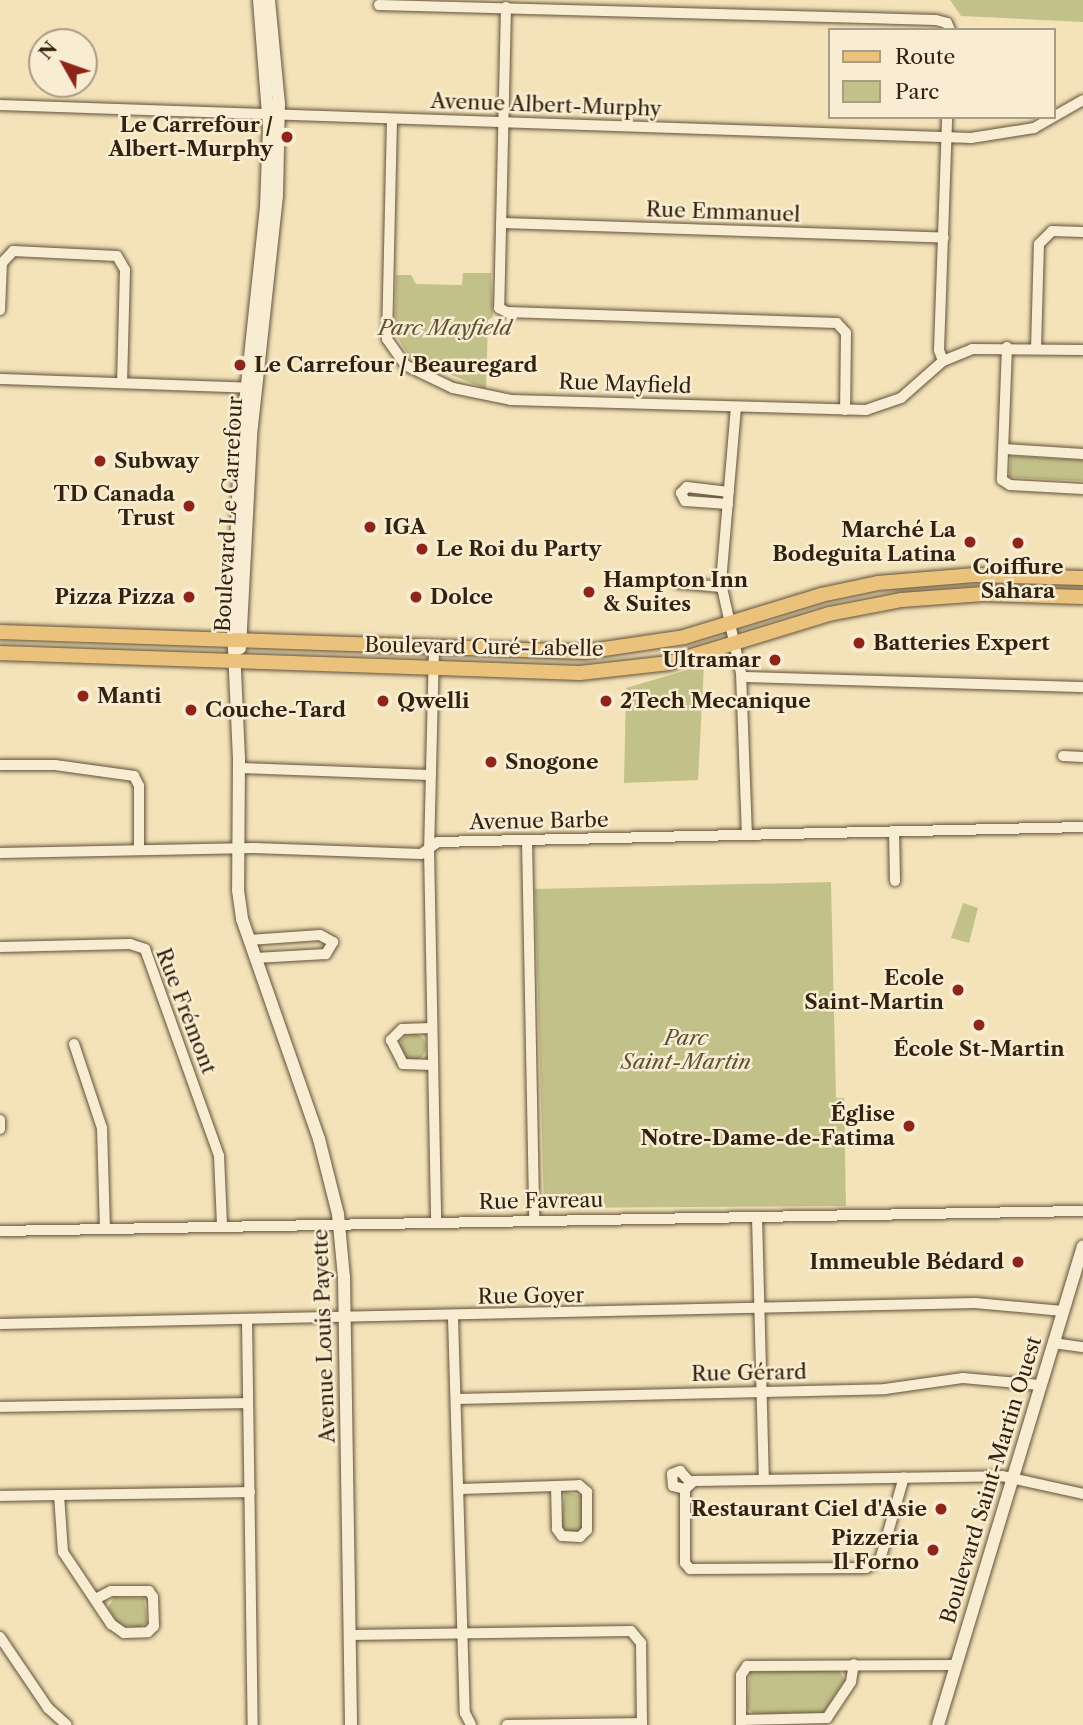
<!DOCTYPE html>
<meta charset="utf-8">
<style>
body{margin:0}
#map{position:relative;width:1083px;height:1725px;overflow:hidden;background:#f4e3b9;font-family:"Libre Caslon Text",serif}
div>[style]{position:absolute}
.green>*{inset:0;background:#c3c18a}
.round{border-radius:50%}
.roads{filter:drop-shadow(0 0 2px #62523a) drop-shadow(0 0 2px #62523a)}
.minor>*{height:10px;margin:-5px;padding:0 5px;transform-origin:5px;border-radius:5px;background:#f8edd2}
.tertiary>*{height:12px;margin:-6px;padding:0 6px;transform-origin:6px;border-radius:6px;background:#f8edd2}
.secondary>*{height:12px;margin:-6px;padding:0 6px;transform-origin:6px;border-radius:6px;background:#f8edd2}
.primary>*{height:14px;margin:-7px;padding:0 7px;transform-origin:7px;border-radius:7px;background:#eac27c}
.dots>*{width:19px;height:19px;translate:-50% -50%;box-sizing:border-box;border:4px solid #f8edd2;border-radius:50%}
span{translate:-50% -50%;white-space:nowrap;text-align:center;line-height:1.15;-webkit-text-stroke:5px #f8edd2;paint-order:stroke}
.street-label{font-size:21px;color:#32220f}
.poi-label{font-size:21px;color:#32220f;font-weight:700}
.right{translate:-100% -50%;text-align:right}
.left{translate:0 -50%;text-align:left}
.park-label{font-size:21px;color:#5e5234;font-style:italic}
.legend{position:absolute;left:828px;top:28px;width:228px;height:91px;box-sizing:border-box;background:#f8edd2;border:2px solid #a99c84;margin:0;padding:9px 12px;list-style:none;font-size:21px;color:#32220f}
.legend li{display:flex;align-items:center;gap:14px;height:35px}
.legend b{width:35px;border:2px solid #a99c84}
.north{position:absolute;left:28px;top:28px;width:70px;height:70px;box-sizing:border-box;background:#f8edd2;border:2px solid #a99c84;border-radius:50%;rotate:310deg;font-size:19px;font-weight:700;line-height:28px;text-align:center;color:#32220f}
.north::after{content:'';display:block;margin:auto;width:24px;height:32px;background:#8f2418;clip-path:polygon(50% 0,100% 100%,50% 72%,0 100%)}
</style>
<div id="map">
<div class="green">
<div style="clip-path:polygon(950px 0,1083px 0,1083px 22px,961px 16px)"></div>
<div style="clip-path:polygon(463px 273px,491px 273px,493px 317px,488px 320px,486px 389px,410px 358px,395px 333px,396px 275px,411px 275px,416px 284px,462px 285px)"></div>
<div style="clip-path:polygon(1011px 456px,1083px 460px,1083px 481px,1009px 477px)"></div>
<div style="clip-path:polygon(704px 665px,698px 780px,624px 783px,626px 688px)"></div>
<div style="clip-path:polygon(831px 882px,836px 1098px,844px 1098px,846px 1206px,544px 1208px,535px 889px)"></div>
<div style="clip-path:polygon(963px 903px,978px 908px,969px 943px,951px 938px)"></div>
<div class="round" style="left:400px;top:1034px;width:26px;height:26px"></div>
<div style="clip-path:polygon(565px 1492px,582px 1496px,582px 1528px,578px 1532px,564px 1531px,561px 1526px)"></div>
<div style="clip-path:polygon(114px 1597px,144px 1598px,147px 1622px,140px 1627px,120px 1626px,108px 1608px)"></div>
<div style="clip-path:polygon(838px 1670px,845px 1680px,823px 1713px,754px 1714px,747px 1708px,750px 1672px)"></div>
</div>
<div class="roads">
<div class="minor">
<div style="left:379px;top:5px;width:557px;rotate:1.54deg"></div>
<div style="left:936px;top:20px;width:11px;rotate:15deg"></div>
<div style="left:947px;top:23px;width:8px;rotate:67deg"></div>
<div style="left:506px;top:7px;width:301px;rotate:91.3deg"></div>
<div style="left:499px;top:308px;width:9px;rotate:27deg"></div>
<div style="left:507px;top:312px;width:330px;rotate:1.9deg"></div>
<div style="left:837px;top:323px;width:13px;rotate:48deg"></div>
<div style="left:846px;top:333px;width:77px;rotate:90.7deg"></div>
<div style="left:0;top:105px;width:972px;rotate:1.95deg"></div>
<div style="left:971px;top:138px;width:64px;rotate:-9deg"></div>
<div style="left:1034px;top:128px;width:56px;rotate:-29.7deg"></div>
<div style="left:392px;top:119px;width:220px;rotate:91.3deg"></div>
<div style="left:387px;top:339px;width:32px;rotate:55deg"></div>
<div style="left:405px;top:365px;width:53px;rotate:25.6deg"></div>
<div style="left:453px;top:388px;width:59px;rotate:11.7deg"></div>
<div style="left:511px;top:400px;width:355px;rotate:1.6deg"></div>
<div style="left:866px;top:410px;width:37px;rotate:-19deg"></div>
<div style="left:901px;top:398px;width:56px;rotate:-41.4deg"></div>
<div style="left:943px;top:361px;width:31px;rotate:-22deg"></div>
<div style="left:972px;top:349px;width:111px;rotate:0.5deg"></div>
<div style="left:501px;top:223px;width:443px;rotate:1.9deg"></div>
<div style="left:0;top:310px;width:47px;rotate:-87.6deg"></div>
<div style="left:2px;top:263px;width:16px;rotate:-47deg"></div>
<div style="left:13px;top:251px;width:104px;rotate:2.8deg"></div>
<div style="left:117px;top:256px;width:16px;rotate:60deg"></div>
<div style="left:125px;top:270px;width:113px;rotate:91.5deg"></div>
<div style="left:1007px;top:347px;width:133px;rotate:92.2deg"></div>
<div style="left:1002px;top:480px;width:9px;rotate:32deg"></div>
<div style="left:1010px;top:485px;width:73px;rotate:3.1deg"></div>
<div style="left:1036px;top:349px;width:105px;rotate:-88.4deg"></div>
<div style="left:1039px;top:244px;width:18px;rotate:-45deg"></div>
<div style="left:1052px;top:231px;width:31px;rotate:2deg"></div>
<div style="left:943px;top:361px;width:12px;rotate:-110deg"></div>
<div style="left:939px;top:350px;width:233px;rotate:-88deg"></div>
<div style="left:0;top:379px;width:252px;rotate:2deg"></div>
<div style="left:736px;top:407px;width:177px;rotate:94.9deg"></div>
<div style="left:721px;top:583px;width:92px;rotate:77.5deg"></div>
<div style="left:741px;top:673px;width:162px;rotate:87.9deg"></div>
<div style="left:1004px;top:449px;width:79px;rotate:3.6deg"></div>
<div style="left:728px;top:504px;width:43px;rotate:-176deg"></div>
<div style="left:685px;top:501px;width:9px;rotate:-117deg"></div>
<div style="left:681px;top:493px;width:8px;rotate:-45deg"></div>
<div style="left:687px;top:487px;width:42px;rotate:6.8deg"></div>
<div style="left:678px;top:583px;width:43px;rotate:5.3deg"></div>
<div style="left:434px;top:649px;width:199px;rotate:91.4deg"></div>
<div style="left:429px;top:848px;width:375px;rotate:88.9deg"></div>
<div style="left:742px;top:677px;width:341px;rotate:1.7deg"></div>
<div style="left:1063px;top:756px;width:20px;rotate:3deg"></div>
<div style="left:0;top:765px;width:55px"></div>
<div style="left:55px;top:765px;width:80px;rotate:7.9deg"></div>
<div style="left:134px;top:776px;width:11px;rotate:63deg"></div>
<div style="left:139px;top:786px;width:64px;rotate:90deg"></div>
<div style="left:239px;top:768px;width:192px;rotate:2.1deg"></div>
<div style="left:894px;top:832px;width:49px;rotate:88.8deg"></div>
<div style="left:527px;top:840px;width:380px;rotate:88.9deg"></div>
<div style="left:0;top:853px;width:254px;rotate:-1.1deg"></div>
<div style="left:254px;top:848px;width:167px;rotate:2.1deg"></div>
<div style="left:421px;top:854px;width:21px;rotate:-35deg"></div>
<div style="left:438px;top:842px;width:645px;rotate:-1.33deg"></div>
<div style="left:249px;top:940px;width:71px;rotate:-4deg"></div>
<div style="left:320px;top:935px;width:15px;rotate:28deg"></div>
<div style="left:333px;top:942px;width:14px;rotate:120deg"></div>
<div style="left:326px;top:954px;width:71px;rotate:176.8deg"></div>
<div style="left:0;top:947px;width:130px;rotate:-1.3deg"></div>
<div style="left:130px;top:944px;width:16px;rotate:18deg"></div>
<div style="left:145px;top:949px;width:220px;rotate:70.3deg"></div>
<div style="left:219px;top:1156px;width:70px;rotate:87.5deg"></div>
<div style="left:431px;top:1028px;width:29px;rotate:178deg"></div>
<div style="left:402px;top:1029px;width:16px;rotate:135deg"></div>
<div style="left:391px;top:1040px;width:27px;rotate:63deg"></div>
<div style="left:403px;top:1064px;width:30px;rotate:2deg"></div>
<div style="left:74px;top:1044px;width:89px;rotate:71.6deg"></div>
<div style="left:102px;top:1128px;width:101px;rotate:88.3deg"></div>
<div style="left:0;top:1120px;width:9px;rotate:90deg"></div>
<div style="left:757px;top:1217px;width:262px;rotate:88.5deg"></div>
<div style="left:0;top:1231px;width:1083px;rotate:-1.06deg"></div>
<div style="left:453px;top:1317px;width:396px;rotate:88.3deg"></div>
<div style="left:465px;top:1713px;width:13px;rotate:63deg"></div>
<div style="left:247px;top:1319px;width:406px;rotate:89.2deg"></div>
<div style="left:0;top:1324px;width:975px;rotate:-1.23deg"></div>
<div style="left:975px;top:1303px;width:88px;rotate:5.2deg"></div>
<div style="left:1053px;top:1343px;width:30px;rotate:8deg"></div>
<div style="left:457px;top:1399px;width:428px;rotate:-1.3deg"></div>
<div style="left:885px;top:1389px;width:79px;rotate:-8deg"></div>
<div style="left:963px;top:1378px;width:77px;rotate:5.2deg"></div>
<div style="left:0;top:1407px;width:248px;rotate:-0.9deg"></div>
<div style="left:579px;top:1485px;width:11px;rotate:41deg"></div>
<div style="left:587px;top:1492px;width:38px;rotate:90deg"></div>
<div style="left:587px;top:1530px;width:10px;rotate:135deg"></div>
<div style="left:580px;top:1537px;width:18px;rotate:-177deg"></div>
<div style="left:562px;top:1536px;width:9px;rotate:-126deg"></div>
<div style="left:557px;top:1529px;width:43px;rotate:-91.3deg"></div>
<div style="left:556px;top:1486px;width:23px;rotate:-2deg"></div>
<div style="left:460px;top:1489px;width:96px;rotate:-1.8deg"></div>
<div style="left:685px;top:1489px;width:12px;rotate:-42deg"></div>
<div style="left:694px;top:1481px;width:308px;rotate:-0.9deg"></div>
<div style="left:1002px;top:1476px;width:83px;rotate:12.5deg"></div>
<div style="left:685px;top:1489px;width:74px;rotate:90deg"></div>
<div style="left:685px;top:1563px;width:8px;rotate:50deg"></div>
<div style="left:690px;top:1569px;width:176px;rotate:-0.3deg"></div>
<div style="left:866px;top:1568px;width:16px;rotate:-30deg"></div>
<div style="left:880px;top:1560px;width:86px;rotate:-73.9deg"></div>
<div style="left:685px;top:1489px;width:12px;rotate:-166deg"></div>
<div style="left:673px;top:1486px;width:12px;rotate:-95deg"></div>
<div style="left:672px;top:1474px;width:9px;rotate:-21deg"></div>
<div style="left:680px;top:1471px;width:15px;rotate:48deg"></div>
<div style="left:59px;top:1495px;width:57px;rotate:86deg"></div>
<div style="left:63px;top:1552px;width:87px;rotate:56.3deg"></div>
<div style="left:111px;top:1624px;width:16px;rotate:35deg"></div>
<div style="left:124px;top:1633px;width:24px;rotate:-2deg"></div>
<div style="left:148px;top:1632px;width:8px;rotate:-45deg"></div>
<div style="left:154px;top:1626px;width:29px;rotate:-92deg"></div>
<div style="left:153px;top:1597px;width:7px;rotate:-124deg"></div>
<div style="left:149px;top:1591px;width:38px;rotate:180deg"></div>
<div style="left:111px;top:1591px;width:18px;rotate:153deg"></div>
<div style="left:0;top:1496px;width:250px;rotate:-0.9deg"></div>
<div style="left:350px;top:1635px;width:281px;rotate:-0.8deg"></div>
<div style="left:631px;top:1631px;width:16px;rotate:50deg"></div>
<div style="left:641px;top:1643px;width:82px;rotate:89.3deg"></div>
<div style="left:0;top:1637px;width:86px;rotate:55.9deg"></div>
<div style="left:48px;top:1708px;width:25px;rotate:42deg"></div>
<div style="left:741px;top:1720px;width:86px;rotate:-1.3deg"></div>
<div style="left:827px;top:1718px;width:43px;rotate:-56.3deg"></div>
<div style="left:851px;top:1682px;width:18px;rotate:-81deg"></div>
<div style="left:507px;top:1725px;width:135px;rotate:-0.8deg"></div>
<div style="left:741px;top:1725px;width:50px;rotate:-90deg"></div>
<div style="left:741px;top:1675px;width:11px;rotate:-56deg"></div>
<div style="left:747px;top:1666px;width:208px;rotate:-0.3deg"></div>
</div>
<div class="tertiary">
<div style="left:259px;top:0;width:128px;rotate:85.5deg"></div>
<div style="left:269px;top:128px;width:79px;rotate:92.2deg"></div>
<div style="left:266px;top:207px;width:244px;rotate:96.1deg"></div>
<div style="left:240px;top:450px;width:177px;rotate:92.3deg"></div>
<div style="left:233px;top:627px;width:131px;rotate:87.4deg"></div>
<div style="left:239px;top:758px;width:132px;rotate:90.4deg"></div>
<div style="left:238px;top:890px;width:29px;rotate:82deg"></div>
<div style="left:242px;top:919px;width:233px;rotate:70.7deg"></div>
<div style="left:319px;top:1139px;width:77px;rotate:75.8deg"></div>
<div style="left:338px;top:1214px;width:63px;rotate:84.6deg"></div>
<div style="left:344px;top:1277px;width:448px;rotate:89.1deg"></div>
<div style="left:240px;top:648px;width:213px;rotate:-87deg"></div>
<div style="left:251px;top:435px;width:240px;rotate:-83.8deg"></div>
<div style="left:277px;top:196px;width:92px;rotate:-88.8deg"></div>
<div style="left:279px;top:104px;width:104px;rotate:-95.5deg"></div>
</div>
<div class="secondary">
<div style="left:938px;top:1725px;width:500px;rotate:-73.16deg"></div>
</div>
<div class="primary">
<div style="left:0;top:632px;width:584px;rotate:1.96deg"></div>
<div style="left:584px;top:652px;width:101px;rotate:-8.5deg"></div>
<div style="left:684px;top:637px;width:143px;rotate:-17deg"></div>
<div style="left:821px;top:595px;width:58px;rotate:-11.9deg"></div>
<div style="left:878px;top:583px;width:97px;rotate:-4.7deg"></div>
<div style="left:975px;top:575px;width:108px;rotate:1.6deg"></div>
<div style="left:0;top:653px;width:580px;rotate:1.97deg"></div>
<div style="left:580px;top:673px;width:90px;rotate:-6.4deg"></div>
<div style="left:669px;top:663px;width:167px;rotate:-17deg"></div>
<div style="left:829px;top:614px;width:73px;rotate:-11deg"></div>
<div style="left:901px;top:600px;width:83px;rotate:-4.1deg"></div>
<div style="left:984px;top:594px;width:99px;rotate:1.7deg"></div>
</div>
</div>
<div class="dots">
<div style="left:287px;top:137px;background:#8f2418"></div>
<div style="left:240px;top:365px;background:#8f2418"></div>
<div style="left:100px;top:461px;background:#8f2418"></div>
<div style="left:189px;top:506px;background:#8f2418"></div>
<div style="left:370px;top:527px;background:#8f2418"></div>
<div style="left:970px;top:542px;background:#8f2418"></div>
<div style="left:1018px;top:543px;background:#8f2418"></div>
<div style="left:422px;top:549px;background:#8f2418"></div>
<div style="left:589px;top:592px;background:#8f2418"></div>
<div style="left:189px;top:597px;background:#8f2418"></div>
<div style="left:416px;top:597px;background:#8f2418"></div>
<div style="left:859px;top:643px;background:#8f2418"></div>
<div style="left:775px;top:660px;background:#8f2418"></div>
<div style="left:83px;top:696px;background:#8f2418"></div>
<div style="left:383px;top:701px;background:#8f2418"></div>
<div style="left:606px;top:701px;background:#8f2418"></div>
<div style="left:191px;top:710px;background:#8f2418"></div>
<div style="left:491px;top:762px;background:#8f2418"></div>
<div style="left:958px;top:990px;background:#8f2418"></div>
<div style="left:979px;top:1025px;background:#8f2418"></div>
<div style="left:909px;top:1126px;background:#8f2418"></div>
<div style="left:1018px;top:1262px;background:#8f2418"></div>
<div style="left:941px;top:1509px;background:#8f2418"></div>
<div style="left:933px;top:1550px;background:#8f2418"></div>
</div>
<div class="street-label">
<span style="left:546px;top:105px;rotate:2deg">Avenue Albert-Murphy</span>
<span style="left:723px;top:212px;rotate:2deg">Rue Emmanuel</span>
<span style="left:625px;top:384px;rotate:2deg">Rue Mayfield</span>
<span style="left:229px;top:514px;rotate:-87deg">Boulevard Le Carrefour</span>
<span style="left:484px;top:647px;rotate:1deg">Boulevard Curé-Labelle</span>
<span style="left:539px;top:821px;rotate:-1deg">Avenue Barbe</span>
<span style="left:186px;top:1011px;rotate:69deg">Rue Frémont</span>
<span style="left:541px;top:1201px;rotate:-1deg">Rue Favreau</span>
<span style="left:531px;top:1296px;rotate:-1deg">Rue Goyer</span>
<span style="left:324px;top:1336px;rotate:-92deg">Avenue Louis Payette</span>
<span style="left:749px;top:1373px;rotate:-1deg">Rue Gérard</span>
<span style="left:991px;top:1480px;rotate:-73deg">Boulevard Saint-Martin Ouest</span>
</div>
<div class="poi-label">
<span class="right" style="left:273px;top:137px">Le Carrefour /<br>Albert-Murphy</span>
<span class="left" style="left:254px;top:365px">Le Carrefour / Beauregard</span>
<span class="left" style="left:114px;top:461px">Subway</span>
<span class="right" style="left:175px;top:506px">TD Canada<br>Trust</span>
<span class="left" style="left:384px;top:527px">IGA</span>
<span class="right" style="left:956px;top:542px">Marché La<br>Bodeguita Latina</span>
<span class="left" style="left:436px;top:549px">Le Roi du Party</span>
<span style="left:1018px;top:579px">Coiffure<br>Sahara</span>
<span class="left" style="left:603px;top:592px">Hampton Inn<br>&amp; Suites</span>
<span class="right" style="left:175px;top:597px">Pizza Pizza</span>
<span class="left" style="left:430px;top:597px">Dolce</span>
<span class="left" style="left:873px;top:643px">Batteries Expert</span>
<span class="right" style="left:761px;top:660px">Ultramar</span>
<span class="left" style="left:97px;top:696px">Manti</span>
<span class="left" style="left:397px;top:701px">Qwelli</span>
<span class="left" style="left:620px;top:701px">2Tech Mecanique</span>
<span class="left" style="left:205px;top:710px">Couche-Tard</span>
<span class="left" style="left:505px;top:762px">Snogone</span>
<span class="right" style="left:944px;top:990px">Ecole<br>Saint-Martin</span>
<span style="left:979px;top:1049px">École St-Martin</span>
<span class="right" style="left:895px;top:1126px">Église<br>Notre-Dame-de-Fatima</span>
<span class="right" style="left:1004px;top:1262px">Immeuble Bédard</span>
<span class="right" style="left:927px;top:1509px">Restaurant Ciel d'Asie</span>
<span class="right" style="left:919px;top:1550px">Pizzeria<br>Il Forno</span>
</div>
<div class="park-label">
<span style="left:445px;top:328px">Parc Mayfield</span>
<span style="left:686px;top:1050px">Parc<br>Saint-Martin</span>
</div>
<ul class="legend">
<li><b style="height:9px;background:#eac27c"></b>Route</li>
<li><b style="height:19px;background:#c3c18a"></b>Parc</li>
</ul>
<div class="north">N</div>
</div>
